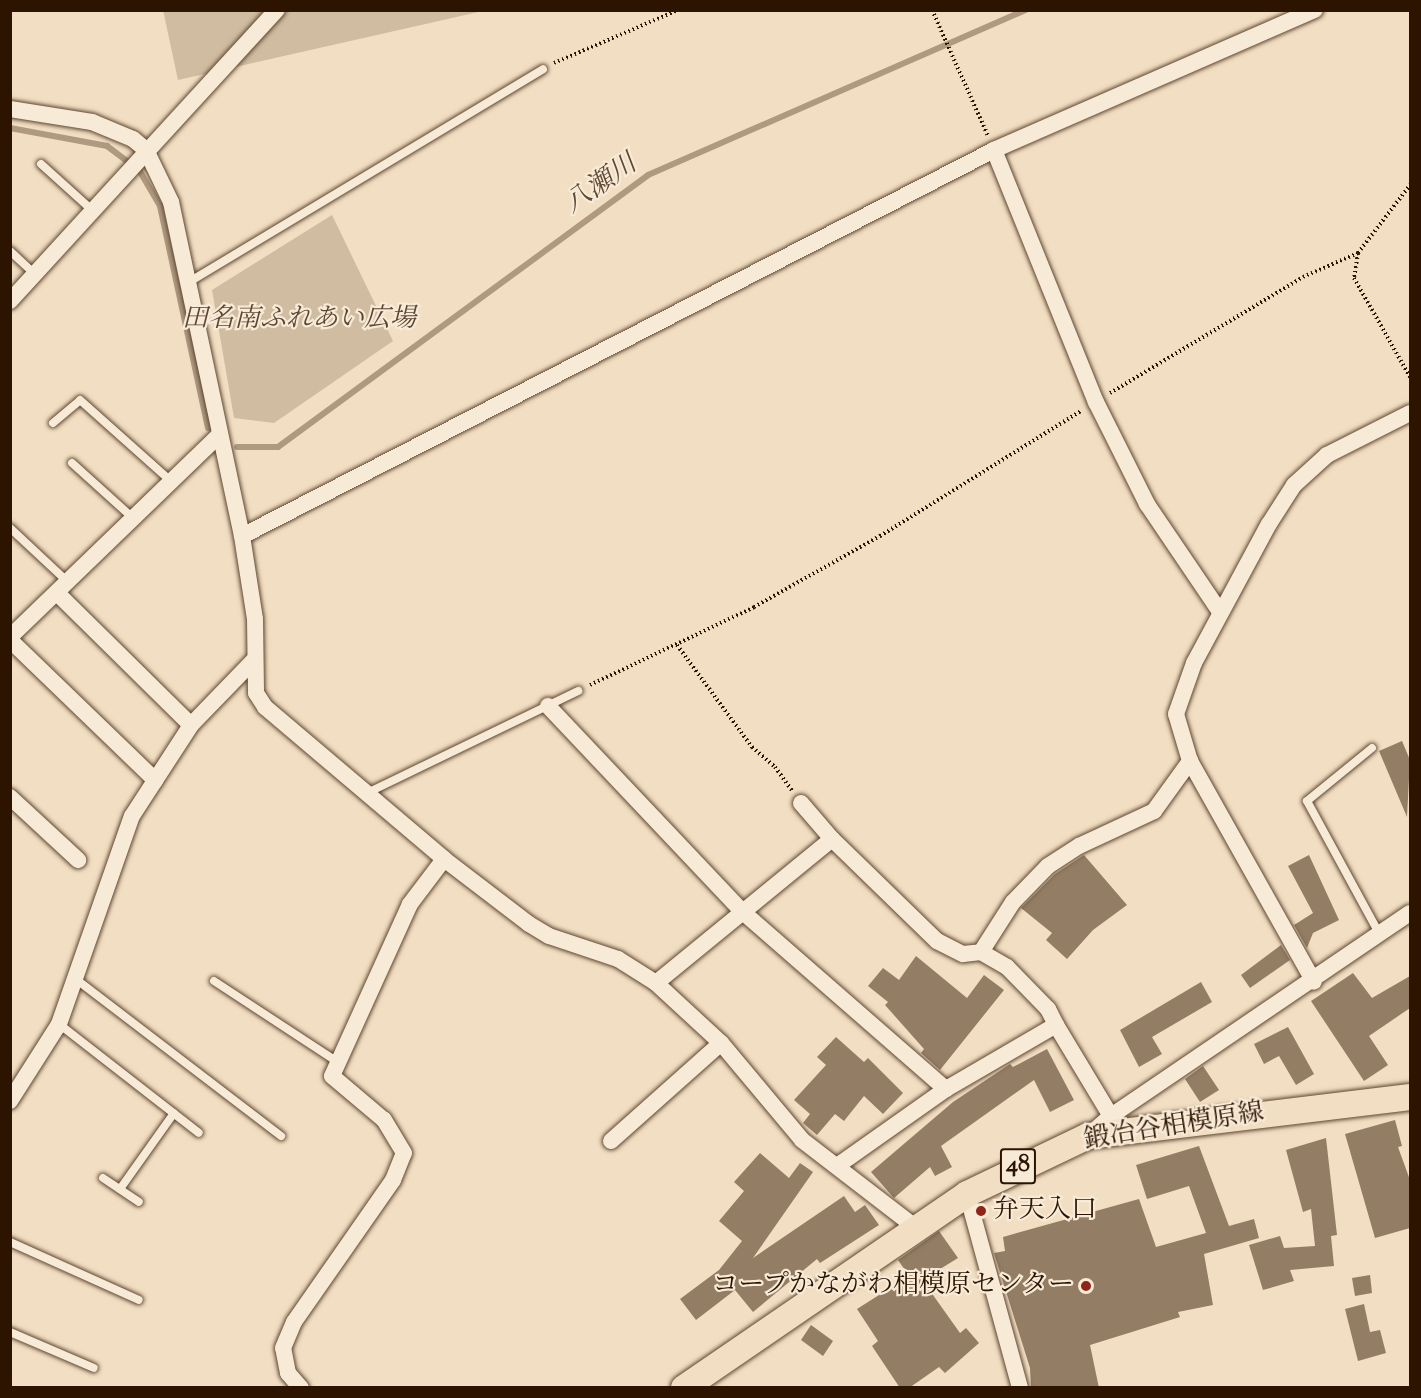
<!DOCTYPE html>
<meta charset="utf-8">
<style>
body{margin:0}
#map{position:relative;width:1421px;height:1398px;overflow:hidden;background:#f2dec2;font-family:"Sorts Mill Goudy","Noto Serif JP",serif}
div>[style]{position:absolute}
.green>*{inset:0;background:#d0bca1}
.stream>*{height:6px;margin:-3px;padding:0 3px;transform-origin:3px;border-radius:3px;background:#af9980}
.building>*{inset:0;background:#937d65}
.path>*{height:4px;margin-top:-2px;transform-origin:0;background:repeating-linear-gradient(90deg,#2c1401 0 1.5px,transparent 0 4.5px)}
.roads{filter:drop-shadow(0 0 2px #5e4631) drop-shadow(0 0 2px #5e4631)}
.lane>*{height:8px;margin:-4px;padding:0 4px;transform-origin:4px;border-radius:4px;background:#f7ead7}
.street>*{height:16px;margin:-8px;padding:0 8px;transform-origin:8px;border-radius:8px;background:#f7ead7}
.primary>*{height:26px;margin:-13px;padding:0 13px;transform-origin:13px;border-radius:13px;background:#f2dec2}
.dots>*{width:16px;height:16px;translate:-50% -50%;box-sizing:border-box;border:3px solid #f7ead7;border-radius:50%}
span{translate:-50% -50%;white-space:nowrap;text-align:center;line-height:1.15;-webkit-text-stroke:4.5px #f7ead7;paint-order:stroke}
.shield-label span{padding:2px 4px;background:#f7ead7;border:2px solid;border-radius:4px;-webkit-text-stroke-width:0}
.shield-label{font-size:24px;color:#2c1401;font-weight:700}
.park-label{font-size:26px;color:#5d4631;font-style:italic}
.street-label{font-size:26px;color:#2c1401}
.poi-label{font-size:26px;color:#2c1401}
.left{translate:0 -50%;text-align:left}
.right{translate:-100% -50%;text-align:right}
.water-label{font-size:27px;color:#604934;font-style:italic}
.frame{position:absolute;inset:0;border:12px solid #2c1401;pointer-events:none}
</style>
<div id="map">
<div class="green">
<div style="clip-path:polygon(163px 10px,483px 11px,178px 80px)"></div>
<div style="clip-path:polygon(332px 215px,393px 341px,274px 423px,234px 418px,212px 290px)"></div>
</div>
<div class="stream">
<div style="left:10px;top:128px;width:99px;rotate:10.5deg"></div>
<div style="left:107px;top:146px;width:40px;rotate:37deg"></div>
<div style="left:139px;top:170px;width:42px;rotate:59.7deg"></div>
<div style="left:160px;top:206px;width:227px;rotate:77.8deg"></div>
<div style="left:237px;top:447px;width:41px"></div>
<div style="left:278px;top:447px;width:459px;rotate:-36.3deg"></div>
<div style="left:648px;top:175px;width:412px;rotate:-23.6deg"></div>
</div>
<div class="building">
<div style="clip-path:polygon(1402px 741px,1410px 760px,1407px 817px,1379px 751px)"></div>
<div style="clip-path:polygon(1084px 855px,1127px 905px,1093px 930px,1067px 959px,1046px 940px,1052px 933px,1021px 908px,1055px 874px)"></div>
<div style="clip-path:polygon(1309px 855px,1339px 920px,1313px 933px,1307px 948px,1294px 925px,1313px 913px,1288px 866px)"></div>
<div style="clip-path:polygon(1281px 945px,1290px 960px,1250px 988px,1241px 975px)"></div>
<div style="clip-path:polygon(916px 956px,967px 998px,984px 975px,1004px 990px,940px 1070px,921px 1053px,924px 1049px,885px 1005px,888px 1002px,868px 986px,883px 968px,899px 980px)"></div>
<div style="clip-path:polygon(1353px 973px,1372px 998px,1410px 976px,1410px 1008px,1369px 1036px,1388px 1065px,1364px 1081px,1311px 1001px)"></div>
<div style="clip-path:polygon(1201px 982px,1212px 1002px,1152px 1037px,1162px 1054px,1139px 1067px,1120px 1030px)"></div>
<div style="clip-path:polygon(1288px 1027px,1314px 1074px,1296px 1085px,1279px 1056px,1264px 1064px,1254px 1044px)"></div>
<div style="clip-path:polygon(836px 1037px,864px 1062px,868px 1058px,903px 1093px,883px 1114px,864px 1096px,844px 1121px,835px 1114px,817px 1135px,803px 1123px,810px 1114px,794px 1100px,826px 1065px,817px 1057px)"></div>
<div style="clip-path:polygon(1047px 1049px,1074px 1100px,1050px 1112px,1034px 1080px,941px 1146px,952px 1167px,935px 1176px,930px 1167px,894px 1198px,871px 1172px,953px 1102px,1010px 1064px,1013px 1067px)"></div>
<div style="clip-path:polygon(1203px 1066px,1219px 1090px,1200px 1102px,1185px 1079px)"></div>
<div style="clip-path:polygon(1395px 1120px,1402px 1146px,1398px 1147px,1410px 1180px,1410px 1228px,1375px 1238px,1345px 1134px)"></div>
<div style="clip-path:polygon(1326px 1138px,1337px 1235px,1331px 1236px,1334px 1266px,1290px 1270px,1294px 1281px,1263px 1290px,1249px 1245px,1280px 1236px,1284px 1248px,1315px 1246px,1311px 1209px,1303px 1212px,1286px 1150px)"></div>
<div style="clip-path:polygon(1199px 1146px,1229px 1226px,1254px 1219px,1259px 1238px,1204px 1254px,1213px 1305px,1178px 1312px,1180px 1317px,1090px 1345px,1099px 1388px,1031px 1388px,1030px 1368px,994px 1253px,1005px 1251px,1003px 1237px,1139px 1199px,1156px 1247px,1206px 1233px,1189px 1186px,1147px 1199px,1136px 1165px)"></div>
<div style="clip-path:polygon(760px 1153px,789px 1178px,800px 1163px,813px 1172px,753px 1258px,844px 1196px,855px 1212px,865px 1205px,879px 1225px,820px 1263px,817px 1259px,753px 1312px,735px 1290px,696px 1320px,680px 1299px,719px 1270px,742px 1241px,719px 1221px,744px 1191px,734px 1182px)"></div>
<div style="clip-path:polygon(939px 1231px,958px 1258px,932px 1274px,937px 1282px,928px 1288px,960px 1333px,966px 1328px,979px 1343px,945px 1373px,939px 1367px,909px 1388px,900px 1388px,872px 1346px,878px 1341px,857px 1309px,909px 1276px,898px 1260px)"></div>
<div style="clip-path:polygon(1370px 1275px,1372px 1293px,1355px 1296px,1352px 1278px)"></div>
<div style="clip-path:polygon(1364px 1304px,1370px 1332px,1380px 1330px,1386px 1353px,1358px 1361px,1345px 1309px)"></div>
<div style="clip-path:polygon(811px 1325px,833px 1341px,823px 1356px,801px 1340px)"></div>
</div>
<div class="path">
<div style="left:932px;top:10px;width:138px;rotate:66deg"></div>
<div style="left:554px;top:63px;width:135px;rotate:-23.1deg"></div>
<div style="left:1358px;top:253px;width:25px;rotate:99deg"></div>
<div style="left:1354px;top:278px;width:114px;rotate:60.5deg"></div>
<div style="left:1110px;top:393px;width:225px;rotate:-31deg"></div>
<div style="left:1303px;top:277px;width:60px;rotate:-23.6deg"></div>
<div style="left:1358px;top:253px;width:86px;rotate:-52.6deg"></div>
<div style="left:677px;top:645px;width:127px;rotate:53.7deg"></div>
<div style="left:752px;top:747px;width:30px;rotate:41deg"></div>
<div style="left:775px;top:767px;width:29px;rotate:54deg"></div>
<div style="left:590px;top:685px;width:182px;rotate:-25.4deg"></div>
<div style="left:754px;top:607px;width:145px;rotate:-29.4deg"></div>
<div style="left:880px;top:536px;width:237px;rotate:-31.9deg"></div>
</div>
<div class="roads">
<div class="lane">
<div style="left:41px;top:164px;width:69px;rotate:42deg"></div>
<div style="left:10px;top:251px;width:34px;rotate:43deg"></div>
<div style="left:189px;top:282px;width:413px;rotate:-31deg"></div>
<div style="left:53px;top:423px;width:35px;rotate:-40deg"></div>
<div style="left:80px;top:400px;width:125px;rotate:41.7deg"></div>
<div style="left:72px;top:463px;width:84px;rotate:42.1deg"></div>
<div style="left:10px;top:528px;width:79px;rotate:43deg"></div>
<div style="left:1372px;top:748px;width:84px;rotate:140.8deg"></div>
<div style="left:1307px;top:801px;width:153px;rotate:61.4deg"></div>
<div style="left:365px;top:794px;width:237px;rotate:-25.8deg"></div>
<div style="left:77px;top:980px;width:257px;rotate:37.4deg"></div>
<div style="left:214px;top:981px;width:148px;rotate:33.2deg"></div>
<div style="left:59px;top:1024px;width:177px;rotate:37.9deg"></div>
<div style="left:103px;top:1178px;width:43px;rotate:33.7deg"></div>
<div style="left:120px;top:1189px;width:93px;rotate:-54.6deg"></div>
<div style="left:10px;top:1242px;width:141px;rotate:24.2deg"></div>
<div style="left:10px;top:1332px;width:91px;rotate:23.2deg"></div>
</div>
<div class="street">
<div style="left:10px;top:109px;width:83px;rotate:9deg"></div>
<div style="left:92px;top:122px;width:44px;rotate:22.5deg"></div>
<div style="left:133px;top:139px;width:17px;rotate:40deg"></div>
<div style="left:146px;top:150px;width:58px;rotate:64.3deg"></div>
<div style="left:171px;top:202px;width:341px;rotate:78deg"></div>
<div style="left:242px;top:536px;width:84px;rotate:81.1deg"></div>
<div style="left:255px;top:619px;width:74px;rotate:89.2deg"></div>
<div style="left:256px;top:693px;width:17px;rotate:57deg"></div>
<div style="left:265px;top:707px;width:235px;rotate:40.3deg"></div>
<div style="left:444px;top:859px;width:107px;rotate:37.4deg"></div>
<div style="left:529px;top:924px;width:23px;rotate:31deg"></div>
<div style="left:549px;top:936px;width:73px;rotate:18.4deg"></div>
<div style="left:618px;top:959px;width:45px;rotate:32.3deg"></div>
<div style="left:656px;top:983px;width:88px;rotate:42.7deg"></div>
<div style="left:721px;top:1043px;width:126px;rotate:50.1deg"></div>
<div style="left:802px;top:1140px;width:143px;rotate:37.6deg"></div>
<div style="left:994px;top:150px;width:272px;rotate:68deg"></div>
<div style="left:1096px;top:402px;width:114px;rotate:63.4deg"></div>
<div style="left:1147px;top:504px;width:130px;rotate:55.9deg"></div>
<div style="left:10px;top:301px;width:395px;rotate:-47.5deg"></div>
<div style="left:242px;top:536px;width:845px;rotate:-27.17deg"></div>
<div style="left:994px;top:150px;width:350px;rotate:-23.6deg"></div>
<div style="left:57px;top:593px;width:188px;rotate:44.6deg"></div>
<div style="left:10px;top:637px;width:289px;rotate:-44deg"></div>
<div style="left:10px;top:640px;width:202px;rotate:44deg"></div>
<div style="left:548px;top:706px;width:285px;rotate:46.6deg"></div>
<div style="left:744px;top:913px;width:268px;rotate:41.1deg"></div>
<div style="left:1190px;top:761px;width:253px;rotate:60.7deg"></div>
<div style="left:10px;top:797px;width:93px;rotate:42.8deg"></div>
<div style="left:801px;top:803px;width:48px;rotate:49.3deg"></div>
<div style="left:981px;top:952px;width:59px;rotate:-57.4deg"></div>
<div style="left:1013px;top:902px;width:50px;rotate:-45.8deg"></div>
<div style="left:1048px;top:866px;width:37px;rotate:-33deg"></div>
<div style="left:1079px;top:846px;width:83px;rotate:-25deg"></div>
<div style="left:1154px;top:811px;width:62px;rotate:-54.2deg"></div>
<div style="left:1190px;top:761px;width:49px;rotate:-106.6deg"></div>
<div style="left:1176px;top:714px;width:54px;rotate:-70.6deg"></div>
<div style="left:1194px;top:663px;width:158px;rotate:-61.7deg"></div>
<div style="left:1269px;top:524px;width:46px;rotate:-57.3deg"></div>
<div style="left:1294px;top:485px;width:45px;rotate:-42.3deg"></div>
<div style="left:1327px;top:455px;width:93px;rotate:-26.8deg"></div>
<div style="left:656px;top:983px;width:227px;rotate:-39.3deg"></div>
<div style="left:832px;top:839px;width:146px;rotate:44.2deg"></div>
<div style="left:937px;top:941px;width:29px;rotate:27deg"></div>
<div style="left:963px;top:954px;width:18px;rotate:-6deg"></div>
<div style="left:981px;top:952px;width:30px;rotate:30deg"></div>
<div style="left:1007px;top:967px;width:59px;rotate:45.7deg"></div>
<div style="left:1048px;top:1009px;width:18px;rotate:63deg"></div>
<div style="left:1056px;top:1025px;width:127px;rotate:149.8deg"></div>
<div style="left:946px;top:1089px;width:133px;rotate:144.8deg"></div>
<div style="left:1056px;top:1025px;width:106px;rotate:58.9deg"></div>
<div style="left:10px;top:1101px;width:91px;rotate:-57.5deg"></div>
<div style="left:59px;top:1024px;width:220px;rotate:-70.7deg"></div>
<div style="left:132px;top:816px;width:108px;rotate:-57deg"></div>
<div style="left:191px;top:725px;width:91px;rotate:-45.9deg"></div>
<div style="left:1088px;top:1136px;width:30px;rotate:-41deg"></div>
<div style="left:1111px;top:1116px;width:361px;rotate:-34.2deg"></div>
<div style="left:611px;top:1141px;width:147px;rotate:-41.7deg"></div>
<div style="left:967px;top:1194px;width:201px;rotate:74.7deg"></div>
<div style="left:301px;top:1388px;width:20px;rotate:-131deg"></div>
<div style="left:288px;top:1373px;width:25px;rotate:-101deg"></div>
<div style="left:283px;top:1348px;width:28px;rotate:-67deg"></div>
<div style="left:294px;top:1322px;width:173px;rotate:-55.1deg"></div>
<div style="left:393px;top:1180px;width:29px;rotate:-68deg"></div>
<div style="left:404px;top:1153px;width:39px;rotate:-121deg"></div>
<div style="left:384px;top:1120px;width:68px;rotate:-139.8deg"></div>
<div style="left:332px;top:1076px;width:189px;rotate:-65.6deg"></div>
<div style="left:410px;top:904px;width:56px;rotate:-52.9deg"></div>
</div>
<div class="primary">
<div style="left:684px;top:1388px;width:343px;rotate:-34.4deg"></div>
<div style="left:967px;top:1194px;width:134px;rotate:-25.6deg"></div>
<div style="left:1088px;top:1136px;width:324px;rotate:-6.9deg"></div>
</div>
</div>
<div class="dots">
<div style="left:981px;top:1211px;background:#8f2418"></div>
<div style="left:1086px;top:1286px;background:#8f2418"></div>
</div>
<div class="shield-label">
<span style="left:1018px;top:1166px">48</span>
</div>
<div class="park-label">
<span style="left:299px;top:320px">田名南ふれあい広場</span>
</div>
<div class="street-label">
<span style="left:1174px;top:1127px;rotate:-9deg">鍛冶谷相模原線</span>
</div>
<div class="poi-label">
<span class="left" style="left:993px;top:1211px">弁天入口</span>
<span class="right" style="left:1074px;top:1286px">コープかながわ相模原センター</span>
</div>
<div class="water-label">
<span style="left:601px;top:185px;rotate:-35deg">八瀬川</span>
</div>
<div class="frame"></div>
</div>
